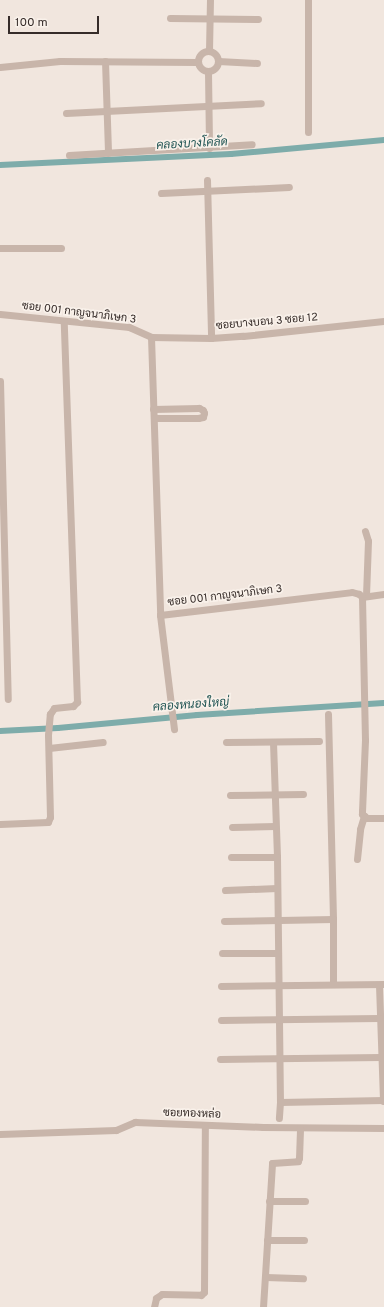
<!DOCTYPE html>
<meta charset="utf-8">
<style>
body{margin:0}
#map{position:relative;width:384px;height:1307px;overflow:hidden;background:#f1e6de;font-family:Overpass,Sarabun,sans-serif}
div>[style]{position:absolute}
.canal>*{height:6px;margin:-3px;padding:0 3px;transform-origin:3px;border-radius:3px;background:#7eacaa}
.minor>*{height:7px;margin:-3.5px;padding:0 3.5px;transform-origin:3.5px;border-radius:3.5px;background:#c8b5aa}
.minor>.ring{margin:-3.5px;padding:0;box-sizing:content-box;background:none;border:7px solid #c8b5aa;border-radius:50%}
span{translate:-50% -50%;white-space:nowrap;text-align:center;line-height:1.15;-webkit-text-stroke:3.5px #f9f1ea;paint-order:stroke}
.street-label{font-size:11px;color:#362c29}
.water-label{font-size:12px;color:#215554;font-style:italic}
.scale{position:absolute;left:8px;top:16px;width:91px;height:18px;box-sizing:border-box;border:2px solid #362c29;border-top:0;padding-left:5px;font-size:12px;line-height:14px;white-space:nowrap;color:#362c29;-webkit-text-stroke:3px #f9f1ea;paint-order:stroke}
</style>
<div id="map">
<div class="canal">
<div style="left:0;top:165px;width:231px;rotate:-2.7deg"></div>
<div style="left:231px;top:154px;width:154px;rotate:-5.2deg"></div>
<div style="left:0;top:731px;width:58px;rotate:-3deg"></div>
<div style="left:58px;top:728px;width:140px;rotate:-5.3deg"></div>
<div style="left:197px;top:715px;width:187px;rotate:-3.7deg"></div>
</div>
<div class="minor">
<div style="left:308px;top:0;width:132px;rotate:90deg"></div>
<div style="left:170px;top:18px;width:88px;rotate:0.7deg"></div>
<div class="ring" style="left:198px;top:51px;width:13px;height:13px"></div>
<div style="left:209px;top:51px;width:51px;rotate:-88.9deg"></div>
<div style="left:105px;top:61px;width:92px;rotate:88.1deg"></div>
<div style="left:218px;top:61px;width:39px;rotate:3deg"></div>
<div style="left:0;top:67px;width:60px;rotate:-5.7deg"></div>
<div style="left:60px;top:61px;width:137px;rotate:0.4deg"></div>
<div style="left:208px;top:72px;width:76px;rotate:89.2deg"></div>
<div style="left:66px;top:113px;width:195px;rotate:-2.9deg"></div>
<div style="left:69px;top:155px;width:183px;rotate:-3.4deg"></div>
<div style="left:207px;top:180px;width:158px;rotate:88.5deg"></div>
<div style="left:161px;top:193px;width:128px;rotate:-2.7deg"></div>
<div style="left:0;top:248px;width:61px"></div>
<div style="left:0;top:314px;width:130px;rotate:5.8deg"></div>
<div style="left:129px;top:327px;width:24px;rotate:24deg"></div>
<div style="left:151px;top:337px;width:278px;rotate:88.1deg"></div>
<div style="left:160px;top:615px;width:115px;rotate:83deg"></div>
<div style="left:151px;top:337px;width:60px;rotate:1deg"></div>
<div style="left:211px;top:338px;width:32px;rotate:-4deg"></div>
<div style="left:243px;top:336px;width:142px;rotate:-6.1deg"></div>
<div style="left:0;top:381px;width:318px;rotate:88.6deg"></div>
<div style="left:153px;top:409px;width:46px;rotate:-1.2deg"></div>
<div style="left:199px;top:408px;width:4px;rotate:27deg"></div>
<div style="left:203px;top:410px;width:3px;rotate:72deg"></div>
<div style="left:204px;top:413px;width:4px;rotate:104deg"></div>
<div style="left:203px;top:417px;width:5px;rotate:169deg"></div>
<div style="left:198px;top:418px;width:44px;rotate:180deg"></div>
<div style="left:365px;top:531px;width:10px;rotate:73deg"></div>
<div style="left:368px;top:541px;width:55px;rotate:92.1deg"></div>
<div style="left:362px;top:597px;width:143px;rotate:88.8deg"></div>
<div style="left:365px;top:740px;width:71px;rotate:92.4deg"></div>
<div style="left:362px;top:811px;width:3px;rotate:90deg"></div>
<div style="left:362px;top:814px;width:6px;rotate:39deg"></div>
<div style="left:367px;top:818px;width:17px"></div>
<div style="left:362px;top:597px;width:22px;rotate:-8deg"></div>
<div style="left:160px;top:615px;width:193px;rotate:-6.8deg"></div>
<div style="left:352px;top:592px;width:7px;rotate:16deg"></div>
<div style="left:359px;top:594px;width:4px;rotate:45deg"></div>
<div style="left:328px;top:714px;width:205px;rotate:88.6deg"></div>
<div style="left:333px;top:919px;width:65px;rotate:90deg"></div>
<div style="left:226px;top:742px;width:93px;rotate:-0.6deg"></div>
<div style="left:273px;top:742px;width:115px;rotate:88deg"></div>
<div style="left:277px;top:857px;width:245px;rotate:89.3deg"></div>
<div style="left:280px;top:1102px;width:16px;rotate:94deg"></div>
<div style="left:49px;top:748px;width:54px;rotate:-6.3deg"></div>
<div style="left:230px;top:795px;width:73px;rotate:-0.8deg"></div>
<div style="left:0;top:824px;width:48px;rotate:-2.4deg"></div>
<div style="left:48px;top:822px;width:5px;rotate:-68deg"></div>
<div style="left:50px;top:817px;width:82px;rotate:-91.4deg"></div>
<div style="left:48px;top:735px;width:21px;rotate:-85deg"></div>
<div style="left:50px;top:714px;width:7px;rotate:-56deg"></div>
<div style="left:54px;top:708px;width:19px;rotate:-6deg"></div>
<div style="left:73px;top:706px;width:6px;rotate:-45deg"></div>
<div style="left:77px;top:702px;width:381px;rotate:-92deg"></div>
<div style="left:232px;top:827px;width:43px;rotate:-1.3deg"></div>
<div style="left:231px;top:857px;width:46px"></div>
<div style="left:357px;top:859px;width:30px;rotate:-84deg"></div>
<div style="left:360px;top:829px;width:14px;rotate:-73deg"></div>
<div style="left:225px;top:890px;width:52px;rotate:-2.2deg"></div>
<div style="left:224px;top:921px;width:109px;rotate:-1.1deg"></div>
<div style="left:222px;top:953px;width:56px"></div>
<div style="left:379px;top:985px;width:116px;rotate:88deg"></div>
<div style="left:221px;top:986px;width:163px;rotate:-0.7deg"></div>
<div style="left:221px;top:1020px;width:158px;rotate:-0.7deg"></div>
<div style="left:220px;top:1059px;width:161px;rotate:-0.7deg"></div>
<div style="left:280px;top:1102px;width:104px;rotate:-1.1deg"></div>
<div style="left:0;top:1134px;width:116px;rotate:-2deg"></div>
<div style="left:116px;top:1130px;width:21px;rotate:-23deg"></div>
<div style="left:135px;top:1122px;width:128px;rotate:2.2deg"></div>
<div style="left:263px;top:1127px;width:121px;rotate:0.5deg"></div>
<div style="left:269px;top:1201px;width:36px"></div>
<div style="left:267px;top:1240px;width:37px"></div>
<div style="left:266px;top:1277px;width:37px;rotate:2deg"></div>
<div style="left:154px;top:1307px;width:9px;rotate:-77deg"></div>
<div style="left:156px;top:1298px;width:7px;rotate:-34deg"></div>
<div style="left:162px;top:1294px;width:39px;rotate:1deg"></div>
<div style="left:201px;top:1295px;width:4px;rotate:-45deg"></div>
<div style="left:204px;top:1292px;width:166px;rotate:-89.7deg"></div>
<div style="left:263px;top:1307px;width:144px;rotate:-86.4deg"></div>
<div style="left:272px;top:1163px;width:26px;rotate:-4deg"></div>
<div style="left:298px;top:1161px;width:3px;rotate:-72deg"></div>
<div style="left:299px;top:1158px;width:30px;rotate:-88deg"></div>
</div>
<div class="street-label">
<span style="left:79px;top:313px;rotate:7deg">ซอย 001 กาญจนาภิเษก 3</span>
<span style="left:267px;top:322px;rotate:-5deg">ซอยบางบอน 3 ซอย 12</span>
<span style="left:225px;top:596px;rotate:-7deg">ซอย 001 กาญจนาภิเษก 3</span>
<span style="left:192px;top:1114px;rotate:2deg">ซอยทองหล่อ</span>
</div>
<div class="water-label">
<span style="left:192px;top:145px;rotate:-3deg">คลองบางโคลัด</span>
<span style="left:191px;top:706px;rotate:-4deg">คลองหนองใหญ่</span>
</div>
<div class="scale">100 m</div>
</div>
